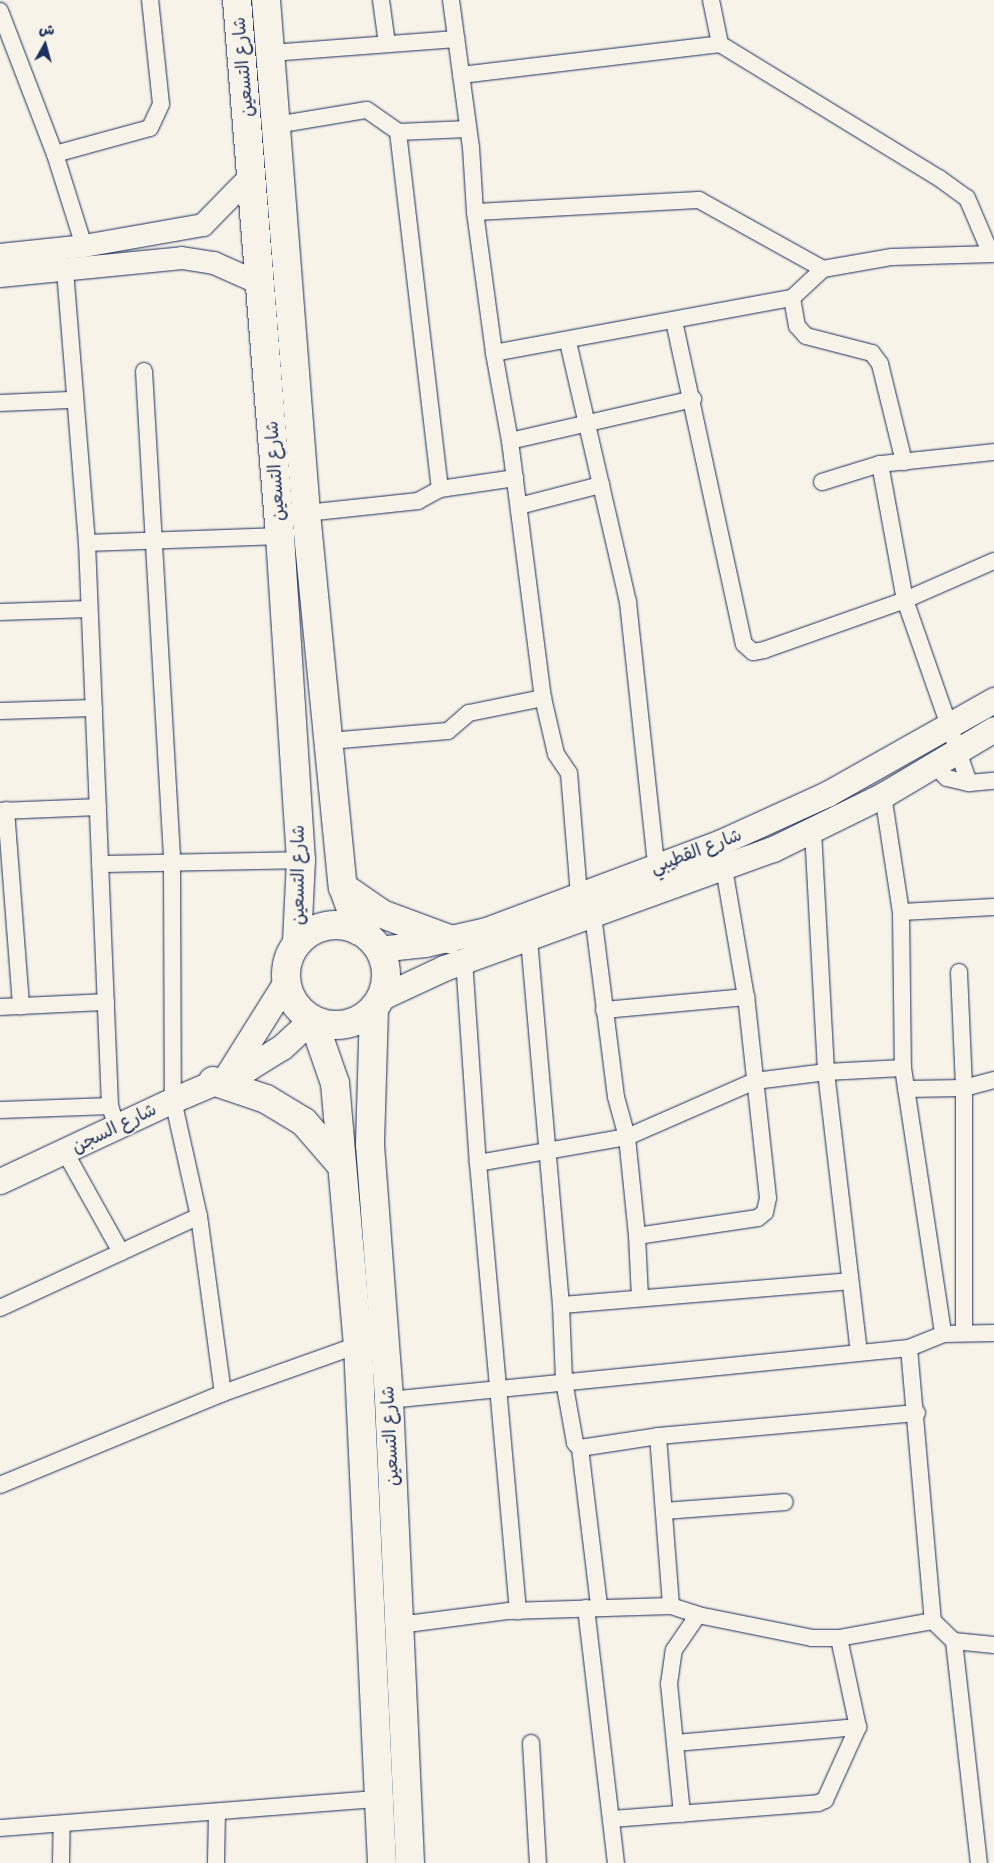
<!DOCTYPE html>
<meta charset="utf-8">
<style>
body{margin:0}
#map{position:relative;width:994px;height:1863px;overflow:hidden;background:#f7f3e8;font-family:Caveat,"Playpen Sans Arabic",sans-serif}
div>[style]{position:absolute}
.roads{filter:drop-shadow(0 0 1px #1b2f5e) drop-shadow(0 0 1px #1b2f5e)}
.street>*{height:16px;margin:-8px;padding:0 8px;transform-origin:8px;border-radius:8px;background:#f7f3e8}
.secondary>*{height:22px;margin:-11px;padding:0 11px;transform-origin:11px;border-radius:11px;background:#f7f3e8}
.primary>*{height:25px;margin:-12.5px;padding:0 12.5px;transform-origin:12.5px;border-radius:12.5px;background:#f7f3e8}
.highway>*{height:28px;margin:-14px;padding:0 14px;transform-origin:14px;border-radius:14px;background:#f7f3e8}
.highway>.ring{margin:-14px;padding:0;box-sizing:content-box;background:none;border:28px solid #f7f3e8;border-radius:50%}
span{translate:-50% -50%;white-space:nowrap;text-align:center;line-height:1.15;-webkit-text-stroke:4px #f7f3e8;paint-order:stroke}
.street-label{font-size:18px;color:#1b2f5e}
.north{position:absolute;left:20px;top:20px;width:50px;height:50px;-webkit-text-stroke:4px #f7f3e8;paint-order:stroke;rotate:7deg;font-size:14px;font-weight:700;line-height:20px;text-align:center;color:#1b2f5e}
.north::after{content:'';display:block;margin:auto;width:18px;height:22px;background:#1b2f5e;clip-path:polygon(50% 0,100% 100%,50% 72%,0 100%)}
</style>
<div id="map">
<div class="roads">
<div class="street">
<div style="left:381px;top:0;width:44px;rotate:82.2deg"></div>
<div style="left:451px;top:0;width:148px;rotate:82.3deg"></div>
<div style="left:471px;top:147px;width:65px;rotate:86.5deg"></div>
<div style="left:475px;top:212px;width:142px;rotate:82.3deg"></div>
<div style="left:494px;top:353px;width:89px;rotate:79.7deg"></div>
<div style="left:510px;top:441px;width:259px;rotate:82.7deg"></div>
<div style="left:543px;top:698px;width:57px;rotate:76.9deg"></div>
<div style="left:556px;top:754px;width:23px;rotate:56deg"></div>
<div style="left:569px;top:773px;width:122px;rotate:85.3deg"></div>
<div style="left:711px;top:0;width:45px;rotate:78.4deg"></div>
<div style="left:0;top:11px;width:153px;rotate:69deg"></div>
<div style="left:55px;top:154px;width:98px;rotate:-15.3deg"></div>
<div style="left:150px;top:128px;width:26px;rotate:-65deg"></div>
<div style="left:161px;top:104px;width:105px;rotate:-96deg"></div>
<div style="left:271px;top:53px;width:186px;rotate:-4.3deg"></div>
<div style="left:461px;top:75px;width:261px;rotate:-6.8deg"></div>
<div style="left:720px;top:44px;width:257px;rotate:31.5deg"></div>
<div style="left:939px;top:178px;width:34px;rotate:36deg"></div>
<div style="left:967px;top:198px;width:59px;rotate:66.9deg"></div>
<div style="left:276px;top:125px;width:92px;rotate:-9.4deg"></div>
<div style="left:367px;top:110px;width:38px;rotate:35deg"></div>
<div style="left:398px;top:132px;width:70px;rotate:-2.5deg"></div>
<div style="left:398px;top:132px;width:359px;rotate:83.3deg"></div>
<div style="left:55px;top:154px;width:96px;rotate:72.5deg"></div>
<div style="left:475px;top:212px;width:224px;rotate:-3.1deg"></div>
<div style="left:699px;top:200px;width:142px;rotate:29.1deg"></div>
<div style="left:65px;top:270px;width:274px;rotate:85.4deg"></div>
<div style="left:87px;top:543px;width:563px;rotate:87.66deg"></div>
<div style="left:110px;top:1106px;width:23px;rotate:72deg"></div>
<div style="left:792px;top:298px;width:28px;rotate:80deg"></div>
<div style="left:797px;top:326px;width:13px;rotate:48deg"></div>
<div style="left:806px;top:336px;width:68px;rotate:14.4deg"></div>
<div style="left:872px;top:353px;width:14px;rotate:54deg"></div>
<div style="left:880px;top:364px;width:101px;rotate:76.2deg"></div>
<div style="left:674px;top:321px;width:330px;rotate:77.8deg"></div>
<div style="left:744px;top:644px;width:12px;rotate:42deg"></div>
<div style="left:753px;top:652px;width:11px;rotate:-10deg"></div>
<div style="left:764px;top:650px;width:150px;rotate:-19.5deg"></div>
<div style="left:905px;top:600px;width:97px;rotate:-23.7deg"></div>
<div style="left:568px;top:342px;width:267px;rotate:77deg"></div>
<div style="left:628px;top:602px;width:265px;rotate:83.9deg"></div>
<div style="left:494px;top:353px;width:303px;rotate:-10.5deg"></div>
<div style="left:792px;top:298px;width:42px;rotate:-43.1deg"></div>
<div style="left:823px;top:269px;width:70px;rotate:-9.9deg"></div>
<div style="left:892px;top:257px;width:102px;rotate:-1.7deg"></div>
<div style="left:144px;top:371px;width:492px;rotate:86.7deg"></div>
<div style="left:172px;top:862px;width:238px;rotate:89.8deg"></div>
<div style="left:173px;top:1100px;width:119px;rotate:77.4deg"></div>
<div style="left:199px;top:1216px;width:179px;rotate:82.3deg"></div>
<div style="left:0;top:403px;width:73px;rotate:-2.4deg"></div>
<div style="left:510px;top:441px;width:188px;rotate:-12.9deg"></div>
<div style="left:880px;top:464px;width:138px;rotate:79.6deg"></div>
<div style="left:905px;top:600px;width:194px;rotate:70.7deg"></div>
<div style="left:822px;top:482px;width:61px;rotate:-17.2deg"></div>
<div style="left:880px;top:464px;width:115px;rotate:-6deg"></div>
<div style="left:519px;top:506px;width:85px;rotate:-14.4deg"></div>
<div style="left:306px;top:513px;width:113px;rotate:-6.1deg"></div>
<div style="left:418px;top:501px;width:25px;rotate:-29deg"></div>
<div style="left:440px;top:489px;width:76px;rotate:-8.3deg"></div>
<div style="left:87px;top:543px;width:193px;rotate:-2.1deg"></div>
<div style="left:0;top:612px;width:89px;rotate:-1.9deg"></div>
<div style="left:0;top:711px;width:94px;rotate:-1.8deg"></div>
<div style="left:329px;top:741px;width:119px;rotate:-4.8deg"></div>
<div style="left:448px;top:731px;width:28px;rotate:-41deg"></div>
<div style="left:469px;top:713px;width:76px;rotate:-11.5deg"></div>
<div style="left:934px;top:765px;width:18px;rotate:45deg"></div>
<div style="left:947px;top:778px;width:23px;rotate:13deg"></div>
<div style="left:969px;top:783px;width:25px;rotate:-5deg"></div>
<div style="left:883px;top:795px;width:118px;rotate:81.3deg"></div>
<div style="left:901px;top:912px;width:156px;rotate:89.3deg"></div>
<div style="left:903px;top:1068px;width:269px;rotate:81.4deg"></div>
<div style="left:6px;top:810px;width:197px;rotate:85.6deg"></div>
<div style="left:0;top:811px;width:98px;rotate:-2.3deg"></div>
<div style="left:813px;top:831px;width:241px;rotate:86.9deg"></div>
<div style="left:826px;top:1072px;width:282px;rotate:83.3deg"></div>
<div style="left:100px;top:864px;width:201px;rotate:-1.1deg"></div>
<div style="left:901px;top:912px;width:93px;rotate:-3.1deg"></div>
<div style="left:593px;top:915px;width:183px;rotate:82.8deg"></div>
<div style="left:616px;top:1097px;width:41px;rotate:74.6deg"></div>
<div style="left:627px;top:1137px;width:100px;rotate:84.2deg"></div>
<div style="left:637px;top:1236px;width:62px;rotate:87.2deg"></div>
<div style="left:528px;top:928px;width:378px;rotate:85deg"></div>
<div style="left:561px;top:1305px;width:76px;rotate:87.7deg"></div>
<div style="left:564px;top:1381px;width:63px;rotate:79.9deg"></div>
<div style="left:575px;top:1443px;width:7px;rotate:45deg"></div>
<div style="left:580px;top:1448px;width:159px;rotate:83.1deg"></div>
<div style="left:464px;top:960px;width:203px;rotate:86.1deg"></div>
<div style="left:478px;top:1163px;width:450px;rotate:84.9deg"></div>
<div style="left:959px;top:972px;width:116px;rotate:87.5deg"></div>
<div style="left:964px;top:1088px;width:245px;rotate:90deg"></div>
<div style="left:0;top:1007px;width:106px;rotate:-2.7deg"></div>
<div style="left:604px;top:1010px;width:143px;rotate:-5.2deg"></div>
<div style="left:906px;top:1089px;width:58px;rotate:-1deg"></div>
<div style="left:964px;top:1088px;width:31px;rotate:-15deg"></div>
<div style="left:0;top:1110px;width:110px;rotate:-2.1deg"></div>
<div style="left:65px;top:1152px;width:115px;rotate:60.8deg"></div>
<div style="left:478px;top:1163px;width:151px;rotate:-9.9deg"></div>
<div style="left:627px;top:1137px;width:140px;rotate:-23.6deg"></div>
<div style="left:755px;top:1081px;width:72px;rotate:-7.2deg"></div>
<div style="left:826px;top:1072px;width:77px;rotate:-3deg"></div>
<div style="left:637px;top:1236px;width:122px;rotate:-8.5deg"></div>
<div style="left:758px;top:1218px;width:9px;rotate:-41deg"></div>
<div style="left:765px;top:1212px;width:14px;rotate:-78deg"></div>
<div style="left:768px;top:1198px;width:202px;rotate:-96.2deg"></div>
<div style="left:746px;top:997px;width:131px;rotate:-99.7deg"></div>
<div style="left:561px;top:1305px;width:290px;rotate:-4.7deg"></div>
<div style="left:0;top:1308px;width:219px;rotate:-24.8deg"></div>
<div style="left:909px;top:1348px;width:274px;rotate:85deg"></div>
<div style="left:389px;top:1400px;width:523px;rotate:-5.71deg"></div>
<div style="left:909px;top:1348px;width:37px;rotate:-22deg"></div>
<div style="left:943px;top:1334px;width:51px;rotate:-1.1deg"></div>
<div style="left:658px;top:1436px;width:170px;rotate:85.6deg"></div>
<div style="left:580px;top:1448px;width:79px;rotate:-8.7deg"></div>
<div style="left:658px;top:1436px;width:260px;rotate:-5.1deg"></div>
<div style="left:0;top:1485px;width:241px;rotate:-22.4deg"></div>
<div style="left:223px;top:1393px;width:143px;rotate:-19.6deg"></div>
<div style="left:665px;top:1511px;width:120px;rotate:-4.3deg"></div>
<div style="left:586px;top:1608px;width:257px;rotate:83.3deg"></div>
<div style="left:399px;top:1625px;width:111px;rotate:-7.3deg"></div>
<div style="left:509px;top:1611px;width:162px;rotate:-1.8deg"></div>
<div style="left:671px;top:1606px;width:28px;rotate:18deg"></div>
<div style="left:698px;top:1615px;width:116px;rotate:11.4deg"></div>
<div style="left:812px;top:1638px;width:27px"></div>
<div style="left:839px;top:1638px;width:96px;rotate:-10.3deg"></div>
<div style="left:933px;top:1621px;width:29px;rotate:44deg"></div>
<div style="left:954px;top:1641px;width:40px;rotate:5.7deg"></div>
<div style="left:954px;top:1641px;width:223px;rotate:83.6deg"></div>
<div style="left:531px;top:1743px;width:120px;rotate:86.7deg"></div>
<div style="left:675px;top:1743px;width:184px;rotate:-5deg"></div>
<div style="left:682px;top:1814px;width:131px;rotate:-95.7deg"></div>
<div style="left:669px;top:1684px;width:34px;rotate:-82deg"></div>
<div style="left:674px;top:1650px;width:42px;rotate:-55.6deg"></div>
<div style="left:612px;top:1819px;width:207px;rotate:-4.4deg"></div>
<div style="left:818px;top:1803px;width:8px;rotate:-23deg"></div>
<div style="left:825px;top:1800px;width:80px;rotate:-65.7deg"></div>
<div style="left:858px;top:1727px;width:91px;rotate:-102.1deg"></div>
<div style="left:0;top:1828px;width:379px;rotate:-4.4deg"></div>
<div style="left:61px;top:1863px;width:39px;rotate:-89deg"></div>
<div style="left:216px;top:1863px;width:51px;rotate:-88.9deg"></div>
</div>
<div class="secondary">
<div style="left:0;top:255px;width:84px;rotate:-6.1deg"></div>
<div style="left:84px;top:246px;width:121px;rotate:-10deg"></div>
<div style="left:203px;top:225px;width:70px;rotate:-45.6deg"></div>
<div style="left:0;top:276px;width:183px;rotate:-5.6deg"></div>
<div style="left:182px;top:258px;width:32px;rotate:9deg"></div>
<div style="left:214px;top:263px;width:51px;rotate:24.1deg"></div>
</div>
<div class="primary">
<div style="left:378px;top:949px;width:47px;rotate:-6.1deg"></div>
<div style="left:425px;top:944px;width:63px;rotate:-12.9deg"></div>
<div style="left:486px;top:930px;width:249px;rotate:-20.5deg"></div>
<div style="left:719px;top:843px;width:119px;rotate:-24.4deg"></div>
<div style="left:827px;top:794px;width:192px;rotate:-29.4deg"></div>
<div style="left:384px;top:996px;width:66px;rotate:-25deg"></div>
<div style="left:444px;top:968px;width:350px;rotate:-19.9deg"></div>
<div style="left:773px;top:849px;width:123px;rotate:-26.1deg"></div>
<div style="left:883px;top:795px;width:129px;rotate:-30.7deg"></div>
<div style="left:227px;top:1076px;width:111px;rotate:-57.9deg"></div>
<div style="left:0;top:1181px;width:191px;rotate:-25.1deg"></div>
<div style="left:173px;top:1100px;width:82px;rotate:-23.1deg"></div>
<div style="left:248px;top:1068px;width:40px;rotate:-32deg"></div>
<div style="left:282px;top:1047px;width:41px;rotate:-43deg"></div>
</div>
<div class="highway">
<div style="left:237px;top:0;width:538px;rotate:85.41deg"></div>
<div style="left:280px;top:536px;width:325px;rotate:86.3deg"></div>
<div style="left:301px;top:860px;width:83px;rotate:92.8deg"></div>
<div style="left:266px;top:0;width:515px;rotate:85.54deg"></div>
<div style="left:306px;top:513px;width:376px;rotate:84.4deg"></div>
<div style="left:343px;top:887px;width:47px;rotate:70deg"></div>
<div style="left:343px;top:887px;width:47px;rotate:34.7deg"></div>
<div style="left:382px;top:914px;width:72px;rotate:20.5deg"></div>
<div class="ring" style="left:286px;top:925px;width:72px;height:72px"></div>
<div style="left:374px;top:1009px;width:136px;rotate:91.7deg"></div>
<div style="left:370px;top:1145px;width:256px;rotate:85.7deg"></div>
<div style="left:389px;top:1400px;width:463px;rotate:87.4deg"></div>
<div style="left:313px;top:1020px;width:67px;rotate:70.8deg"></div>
<div style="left:335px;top:1083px;width:263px;rotate:85deg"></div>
<div style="left:358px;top:1345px;width:519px;rotate:87.35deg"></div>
<div style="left:213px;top:1081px;width:56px;rotate:18.8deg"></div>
<div style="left:266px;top:1099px;width:44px;rotate:31.2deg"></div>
<div style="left:304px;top:1122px;width:58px;rotate:49.2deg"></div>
</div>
</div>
<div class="street-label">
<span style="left:243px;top:67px;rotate:-95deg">شارع التسعين</span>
<span style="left:275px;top:471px;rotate:-94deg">شارع التسعين</span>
<span style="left:696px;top:851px;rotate:-21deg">شارع القطيبي</span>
<span style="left:298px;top:875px;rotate:-90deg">شارع التسعين</span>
<span style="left:114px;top:1128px;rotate:-26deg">شارع السجن</span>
<span style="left:390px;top:1436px;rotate:-93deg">شارع التسعين</span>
</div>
<div class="north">ش</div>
</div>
